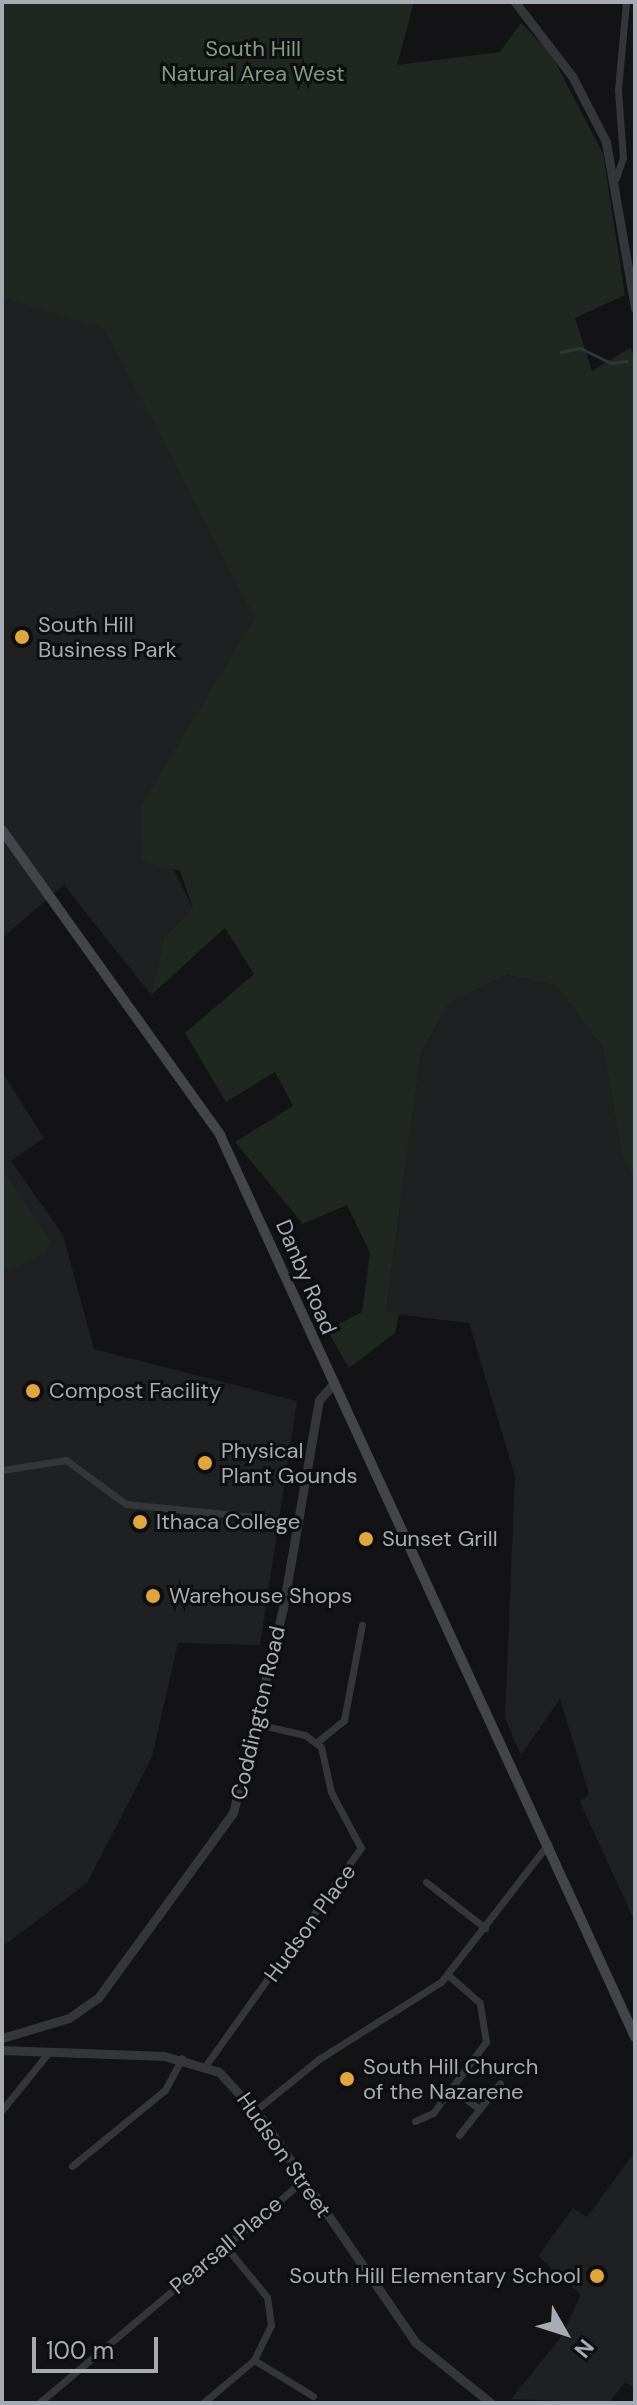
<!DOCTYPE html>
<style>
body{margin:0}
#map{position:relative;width:637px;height:2405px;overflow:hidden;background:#131315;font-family:"DM Sans",sans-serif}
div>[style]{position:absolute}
.built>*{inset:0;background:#1f2022}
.green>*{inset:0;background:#202721}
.stream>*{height:3px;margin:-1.5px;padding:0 1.5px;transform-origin:1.5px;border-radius:1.5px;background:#2e363c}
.minor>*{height:7px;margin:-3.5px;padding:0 3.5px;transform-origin:3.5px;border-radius:3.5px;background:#353639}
.tertiary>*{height:9px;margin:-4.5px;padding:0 4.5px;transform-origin:4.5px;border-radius:4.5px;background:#353639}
.secondary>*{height:10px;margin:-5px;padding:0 5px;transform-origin:5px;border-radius:5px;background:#434549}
.dots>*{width:22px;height:22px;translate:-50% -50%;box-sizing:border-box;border:4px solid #0e0e10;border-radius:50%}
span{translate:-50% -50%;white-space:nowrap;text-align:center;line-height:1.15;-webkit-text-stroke:6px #0e0e10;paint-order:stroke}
.park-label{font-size:22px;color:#7f9d80}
.poi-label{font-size:22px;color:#a6abb4}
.left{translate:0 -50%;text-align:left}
.right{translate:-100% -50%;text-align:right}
.street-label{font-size:22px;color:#a6abb4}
.frame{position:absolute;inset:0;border:4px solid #a6abb4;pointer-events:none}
.north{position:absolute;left:525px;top:2293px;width:80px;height:80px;-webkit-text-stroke:6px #0e0e10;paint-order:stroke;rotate:129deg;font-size:22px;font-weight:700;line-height:32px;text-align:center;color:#a6abb4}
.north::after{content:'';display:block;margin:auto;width:28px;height:36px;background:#a6abb4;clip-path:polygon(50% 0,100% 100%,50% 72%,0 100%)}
.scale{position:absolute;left:32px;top:2337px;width:126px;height:36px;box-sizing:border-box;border:4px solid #a6abb4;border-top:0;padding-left:10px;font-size:24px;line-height:28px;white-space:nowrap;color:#a6abb4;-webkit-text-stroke:6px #0e0e10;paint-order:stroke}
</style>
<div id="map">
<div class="built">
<div style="clip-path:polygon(2px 297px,105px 328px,256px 618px,141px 805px,193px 908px,164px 938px,151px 995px,64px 885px,2px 938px)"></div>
<div style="clip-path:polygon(507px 975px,557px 986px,603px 1048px,622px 1154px,635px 1180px,635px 1922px,580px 1802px,589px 1794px,560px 1699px,521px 1755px,505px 1718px,515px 1476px,469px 1323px,386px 1313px,421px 1052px,450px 1002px)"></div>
<div style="clip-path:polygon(2px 1072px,44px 1138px,11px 1161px,63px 1235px,94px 1349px,297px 1401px,260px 1645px,178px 1643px,152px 1757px,87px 1883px,2px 1947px)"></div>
<div style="clip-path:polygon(635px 2151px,635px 2388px,625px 2382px,609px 2403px,511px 2399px,561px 2337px,581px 2295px,538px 2256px,573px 2208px,587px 2217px)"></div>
</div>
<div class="green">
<div style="clip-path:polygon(2px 2px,414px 2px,397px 65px,500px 52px,521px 23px,551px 54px,603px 154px,625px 295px,575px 318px,592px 371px,630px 348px,635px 358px,635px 1180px,622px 1154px,603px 1048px,557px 986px,507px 975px,450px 1002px,421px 1052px,386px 1312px,399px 1314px,395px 1333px,349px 1368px,327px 1330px,362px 1312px,370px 1253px,347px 1205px,303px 1224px,235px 1142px,293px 1106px,275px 1072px,226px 1102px,185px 1033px,254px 974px,225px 928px,151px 995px,164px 938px,193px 908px,180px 871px,142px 861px,141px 805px,255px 618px,105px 329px,2px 297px)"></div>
<div style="clip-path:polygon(2px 1169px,50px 1241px,44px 1255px,2px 1272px)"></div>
</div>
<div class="stream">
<div style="left:561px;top:352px;width:19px;rotate:-12deg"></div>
<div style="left:580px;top:348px;width:34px;rotate:26deg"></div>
<div style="left:611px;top:363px;width:16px;rotate:-7deg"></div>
</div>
<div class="minor">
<div style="left:616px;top:178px;width:21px;rotate:-71deg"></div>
<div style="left:623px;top:158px;width:68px;rotate:-94.2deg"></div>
<div style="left:618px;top:90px;width:88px;rotate:-84.8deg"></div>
<div style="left:2px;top:1470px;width:65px;rotate:-8.9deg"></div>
<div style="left:66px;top:1460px;width:74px;rotate:36.3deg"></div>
<div style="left:126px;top:1504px;width:172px;rotate:5.7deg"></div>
<div style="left:317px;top:1742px;width:35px;rotate:-39deg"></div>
<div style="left:344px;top:1720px;width:97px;rotate:-79.3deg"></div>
<div style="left:426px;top:1882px;width:75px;rotate:37.9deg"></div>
<div style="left:206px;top:2065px;width:267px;rotate:-54.5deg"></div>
<div style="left:361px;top:1848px;width:64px;rotate:-118.2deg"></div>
<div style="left:331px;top:1792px;width:46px;rotate:-102.5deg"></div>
<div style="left:321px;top:1747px;width:20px;rotate:-143deg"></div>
<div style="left:305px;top:1735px;width:49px;rotate:-167.1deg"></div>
<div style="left:452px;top:2089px;width:34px;rotate:36deg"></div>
<div style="left:2px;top:2110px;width:75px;rotate:-51deg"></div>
<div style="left:256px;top:2110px;width:81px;rotate:-39deg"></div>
<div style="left:319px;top:2059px;width:144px;rotate:-32.3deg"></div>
<div style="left:441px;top:1982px;width:175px;rotate:-52.2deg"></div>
<div style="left:415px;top:2121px;width:20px;rotate:-24deg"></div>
<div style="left:433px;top:2113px;width:89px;rotate:-53.3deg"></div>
<div style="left:486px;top:2042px;width:39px;rotate:-99deg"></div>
<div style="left:480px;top:2003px;width:43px;rotate:-138.8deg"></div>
<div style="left:459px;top:2135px;width:66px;rotate:-51.7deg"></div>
<div style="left:72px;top:2166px;width:120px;rotate:-39.3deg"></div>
<div style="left:165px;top:2090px;width:36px;rotate:-62deg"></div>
<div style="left:254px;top:2360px;width:69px;rotate:31.4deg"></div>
<div style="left:39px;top:2403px;width:345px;rotate:-40.1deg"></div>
<div style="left:203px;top:2403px;width:67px;rotate:-40.1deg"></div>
<div style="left:254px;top:2360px;width:39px;rotate:-64deg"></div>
<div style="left:271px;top:2325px;width:28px;rotate:-98deg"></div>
<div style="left:267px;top:2297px;width:65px;rotate:-129.4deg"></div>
</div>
<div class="tertiary">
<div style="left:515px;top:2px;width:93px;rotate:52.4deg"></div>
<div style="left:572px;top:76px;width:74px;rotate:62.7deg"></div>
<div style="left:606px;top:142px;width:169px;rotate:80.1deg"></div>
<div style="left:2px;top:2038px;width:70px;rotate:-16.6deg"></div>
<div style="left:69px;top:2018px;width:35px;rotate:-35deg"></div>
<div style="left:98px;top:1998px;width:229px;rotate:-53.9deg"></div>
<div style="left:233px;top:1813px;width:211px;rotate:-76.3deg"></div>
<div style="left:283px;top:1608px;width:211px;rotate:-80.2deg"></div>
<div style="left:319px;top:1400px;width:23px;rotate:-49deg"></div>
<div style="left:2px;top:2050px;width:162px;rotate:2.1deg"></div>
<div style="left:164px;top:2056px;width:57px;rotate:16.2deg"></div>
<div style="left:219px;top:2072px;width:64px;rotate:47.5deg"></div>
<div style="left:262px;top:2119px;width:270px;rotate:55.5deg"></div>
<div style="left:415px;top:2342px;width:97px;rotate:38.8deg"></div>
</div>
<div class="secondary">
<div style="left:2px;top:830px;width:375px;rotate:54.4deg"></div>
<div style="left:220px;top:1135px;width:993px;rotate:65.29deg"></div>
</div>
<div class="dots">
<div style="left:22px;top:637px;background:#e1a540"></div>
<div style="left:33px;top:1391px;background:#e1a540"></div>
<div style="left:205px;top:1463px;background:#e1a540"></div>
<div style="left:140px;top:1522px;background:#e1a540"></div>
<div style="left:366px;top:1539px;background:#e1a540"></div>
<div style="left:153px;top:1596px;background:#e1a540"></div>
<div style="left:347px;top:2079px;background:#e1a540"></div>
<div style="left:597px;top:2276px;background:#e1a540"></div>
</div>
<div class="park-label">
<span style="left:253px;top:61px">South Hill<br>Natural Area West</span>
</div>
<div class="poi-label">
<span class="left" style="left:38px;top:637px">South Hill<br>Business Park</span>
<span class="left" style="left:49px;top:1391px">Compost Facility</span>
<span class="left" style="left:221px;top:1463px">Physical<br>Plant Gounds</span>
<span class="left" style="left:156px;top:1522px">Ithaca College</span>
<span class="left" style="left:382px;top:1539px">Sunset Grill</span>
<span class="left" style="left:169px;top:1596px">Warehouse Shops</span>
<span class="left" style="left:363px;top:2079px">South Hill Church<br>of the Nazarene</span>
<span class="right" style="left:581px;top:2276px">South Hill Elementary School</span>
</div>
<div class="street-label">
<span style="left:306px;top:1277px;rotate:67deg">Danby Road</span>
<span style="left:258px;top:1713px;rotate:-77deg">Coddington Road</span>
<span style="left:310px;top:1923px;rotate:-54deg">Hudson Place</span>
<span style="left:284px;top:2155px;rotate:55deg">Hudson Street</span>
<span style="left:226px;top:2245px;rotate:-40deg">Pearsall Place</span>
</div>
<div class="frame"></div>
<div class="north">N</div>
<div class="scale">100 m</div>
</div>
